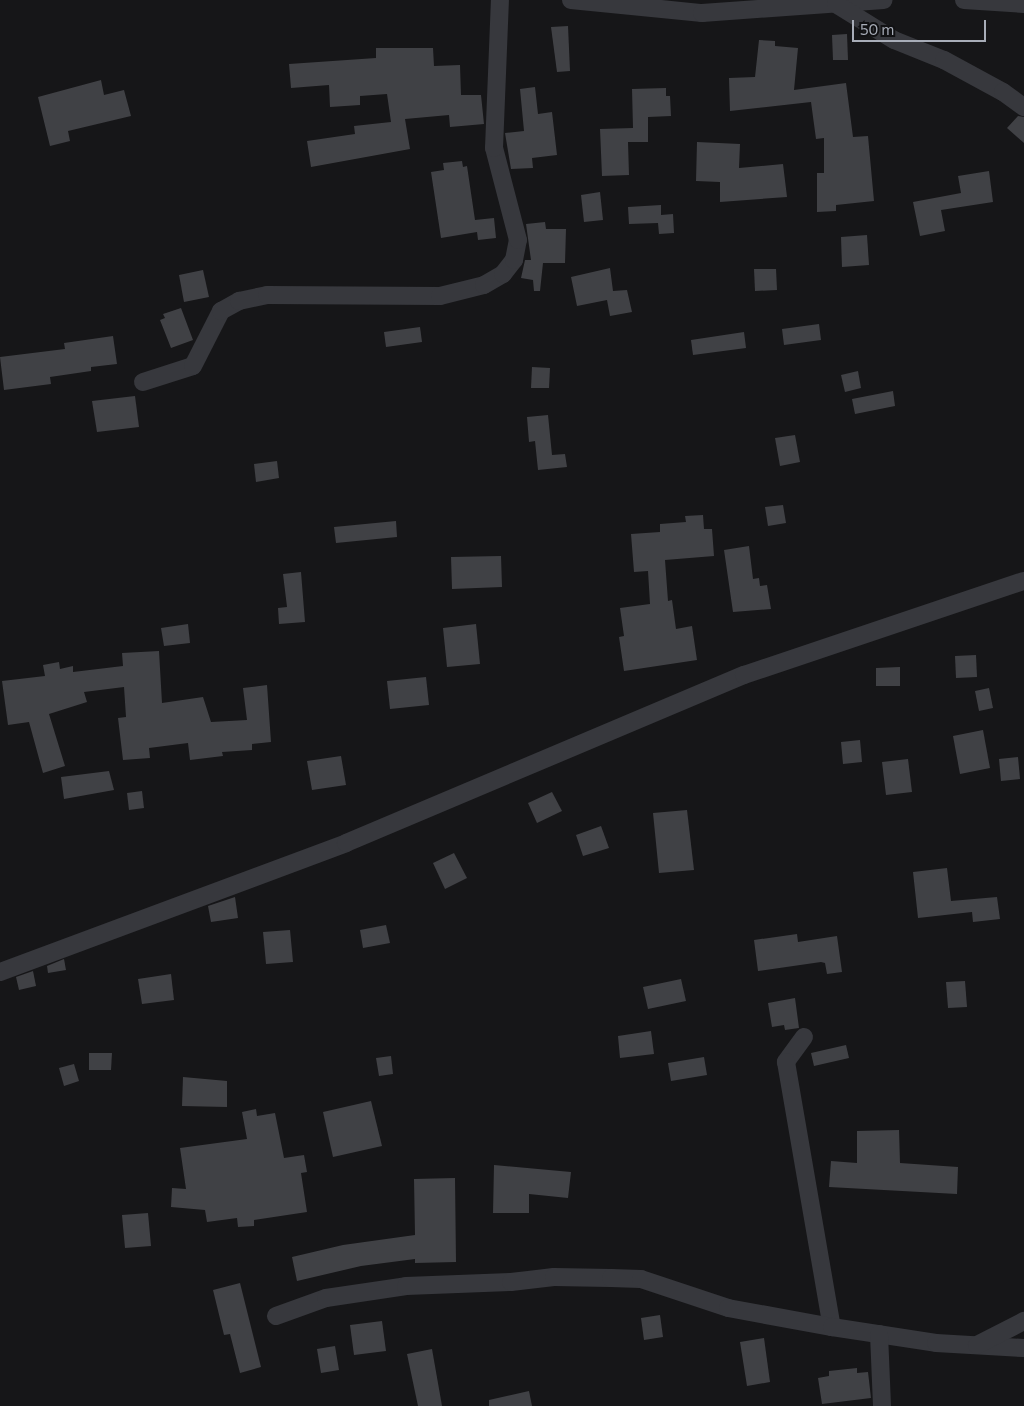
<!DOCTYPE html>
<style>
body{margin:0}
#map{position:relative;width:1024px;height:1406px;overflow:hidden;background:#161618;font-family:Commissioner,sans-serif}
div>[style]{position:absolute}
.building>*{inset:0;background:#404145}
.minor>*{height:18px;margin:-9px;padding:0 9px;transform-origin:9px;border-radius:9px;background:#37383d}
span{translate:-50% -50%;white-space:nowrap;text-align:center;line-height:1.15;-webkit-text-stroke:5px #111113;paint-order:stroke}
.scale{position:absolute;left:852px;top:20px;width:134px;height:22px;box-sizing:border-box;border:2px solid #a8adb8;border-top:0;padding-left:6px;font-size:15px;line-height:18px;white-space:nowrap;color:#a8adb8;-webkit-text-stroke:4px #111113;paint-order:stroke}
</style>
<div id="map">
<div class="building">
<div style="clip-path:polygon(568px 26px,570px 71px,557px 72px,551px 27px)"></div>
<div style="clip-path:polygon(847px 34px,848px 60px,833px 60px,832px 35px)"></div>
<div style="clip-path:polygon(759px 40px,775px 41px,775px 46px,798px 48px,794px 90px,846px 83px,853px 137px,868px 136px,874px 201px,836px 205px,836px 211px,817px 212px,817px 173px,824px 173px,824px 138px,816px 139px,811px 102px,730px 111px,729px 78px,755px 77px)"></div>
<div style="clip-path:polygon(376px 48px,433px 48px,434px 66px,460px 65px,461px 95px,481px 95px,484px 124px,450px 127px,449px 115px,405px 119px,410px 149px,311px 167px,307px 141px,355px 134px,354px 126px,391px 122px,387px 94px,360px 96px,360px 105px,330px 107px,329px 85px,291px 88px,289px 64px,376px 58px)"></div>
<div style="clip-path:polygon(101px 80px,104px 95px,124px 90px,131px 116px,68px 131px,70px 141px,50px 146px,38px 97px)"></div>
<div style="clip-path:polygon(535px 87px,538px 114px,552px 112px,557px 155px,532px 158px,533px 168px,511px 169px,505px 133px,524px 131px,520px 89px)"></div>
<div style="clip-path:polygon(666px 88px,666px 96px,670px 96px,671px 116px,648px 117px,648px 142px,628px 142px,629px 175px,602px 176px,600px 129px,633px 128px,632px 89px)"></div>
<div style="clip-path:polygon(1018px 116px,1024px 117px,1024px 143px,1007px 128px)"></div>
<div style="clip-path:polygon(697px 142px,740px 144px,739px 168px,783px 164px,787px 197px,720px 202px,720px 182px,696px 181px)"></div>
<div style="clip-path:polygon(462px 161px,463px 167px,467px 166px,475px 220px,494px 218px,496px 238px,478px 240px,477px 232px,441px 238px,431px 172px,444px 170px,443px 163px)"></div>
<div style="clip-path:polygon(989px 171px,993px 202px,941px 210px,945px 231px,920px 236px,913px 202px,961px 193px,958px 176px)"></div>
<div style="clip-path:polygon(600px 192px,603px 220px,584px 222px,581px 195px)"></div>
<div style="clip-path:polygon(661px 205px,661px 215px,673px 214px,674px 233px,659px 234px,658px 223px,629px 224px,628px 207px)"></div>
<div style="clip-path:polygon(545px 222px,546px 229px,566px 229px,565px 263px,543px 263px,540px 291px,534px 291px,533px 280px,521px 278px,525px 260px,531px 260px,526px 224px)"></div>
<div style="clip-path:polygon(867px 235px,869px 265px,842px 267px,841px 237px)"></div>
<div style="clip-path:polygon(610px 268px,613px 291px,627px 290px,632px 312px,610px 316px,607px 300px,577px 306px,571px 277px)"></div>
<div style="clip-path:polygon(754px 269px,776px 269px,777px 290px,755px 291px)"></div>
<div style="clip-path:polygon(203px 270px,209px 297px,184px 302px,179px 275px)"></div>
<div style="clip-path:polygon(181px 308px,193px 340px,171px 348px,160px 320px,165px 318px,163px 314px)"></div>
<div style="clip-path:polygon(819px 324px,821px 340px,784px 345px,782px 329px)"></div>
<div style="clip-path:polygon(420px 327px,422px 342px,386px 347px,384px 332px)"></div>
<div style="clip-path:polygon(744px 332px,746px 348px,693px 355px,691px 340px)"></div>
<div style="clip-path:polygon(113px 336px,117px 364px,91px 367px,91px 371px,50px 377px,51px 384px,4px 390px,0 357px,65px 349px,64px 343px)"></div>
<div style="clip-path:polygon(532px 367px,550px 368px,549px 388px,531px 388px)"></div>
<div style="clip-path:polygon(858px 371px,861px 388px,845px 392px,841px 375px)"></div>
<div style="clip-path:polygon(893px 391px,895px 406px,855px 414px,852px 399px)"></div>
<div style="clip-path:polygon(135px 396px,139px 427px,97px 432px,92px 401px)"></div>
<div style="clip-path:polygon(548px 415px,552px 455px,565px 454px,567px 467px,538px 470px,535px 441px,529px 442px,527px 417px)"></div>
<div style="clip-path:polygon(795px 435px,800px 462px,780px 466px,775px 438px)"></div>
<div style="clip-path:polygon(277px 461px,279px 478px,256px 482px,254px 464px)"></div>
<div style="clip-path:polygon(783px 505px,786px 523px,768px 526px,765px 507px)"></div>
<div style="clip-path:polygon(703px 515px,704px 529px,712px 529px,714px 556px,665px 560px,668px 601px,672px 600px,676px 629px,692px 626px,697px 660px,624px 671px,619px 637px,624px 636px,620px 608px,650px 604px,648px 571px,634px 572px,631px 534px,660px 532px,660px 524px,686px 522px,685px 516px)"></div>
<div style="clip-path:polygon(396px 521px,397px 537px,336px 543px,334px 527px)"></div>
<div style="clip-path:polygon(749px 546px,753px 579px,759px 578px,760px 586px,767px 585px,771px 609px,733px 612px,724px 550px)"></div>
<div style="clip-path:polygon(501px 556px,502px 587px,452px 589px,451px 557px)"></div>
<div style="clip-path:polygon(301px 572px,305px 622px,279px 624px,278px 608px,287px 607px,283px 574px)"></div>
<div style="clip-path:polygon(188px 624px,190px 643px,164px 646px,161px 628px)"></div>
<div style="clip-path:polygon(476px 624px,480px 664px,447px 667px,443px 628px)"></div>
<div style="clip-path:polygon(159px 651px,162px 703px,203px 697px,211px 722px,247px 720px,243px 688px,267px 685px,271px 742px,252px 744px,252px 750px,222px 752px,223px 756px,190px 760px,188px 743px,149px 748px,150px 758px,123px 760px,118px 718px,126px 717px,124px 687px,84px 692px,87px 702px,49px 714px,65px 766px,43px 773px,29px 722px,8px 725px,2px 681px,45px 676px,43px 665px,59px 662px,60px 669px,73px 666px,73px 672px,123px 666px,122px 653px)"></div>
<div style="clip-path:polygon(976px 655px,977px 677px,956px 678px,955px 656px)"></div>
<div style="clip-path:polygon(900px 667px,900px 686px,876px 686px,876px 668px)"></div>
<div style="clip-path:polygon(426px 677px,429px 705px,390px 709px,387px 681px)"></div>
<div style="clip-path:polygon(989px 688px,993px 708px,979px 711px,975px 691px)"></div>
<div style="clip-path:polygon(983px 730px,990px 768px,960px 774px,953px 736px)"></div>
<div style="clip-path:polygon(860px 740px,862px 762px,843px 764px,841px 742px)"></div>
<div style="clip-path:polygon(341px 756px,346px 785px,312px 790px,307px 761px)"></div>
<div style="clip-path:polygon(1018px 757px,1020px 779px,1001px 781px,999px 759px)"></div>
<div style="clip-path:polygon(908px 759px,912px 792px,886px 795px,882px 762px)"></div>
<div style="clip-path:polygon(109px 771px,114px 790px,64px 799px,61px 777px)"></div>
<div style="clip-path:polygon(142px 791px,144px 808px,129px 810px,127px 793px)"></div>
<div style="clip-path:polygon(552px 792px,562px 811px,537px 823px,528px 803px)"></div>
<div style="clip-path:polygon(687px 810px,694px 870px,659px 873px,653px 813px)"></div>
<div style="clip-path:polygon(601px 826px,609px 848px,583px 856px,576px 835px)"></div>
<div style="clip-path:polygon(454px 853px,467px 878px,445px 889px,433px 863px)"></div>
<div style="clip-path:polygon(947px 868px,951px 901px,997px 897px,1000px 919px,973px 922px,972px 912px,918px 918px,913px 872px)"></div>
<div style="clip-path:polygon(235px 897px,238px 918px,211px 922px,208px 906px)"></div>
<div style="clip-path:polygon(386px 925px,390px 943px,363px 948px,360px 930px)"></div>
<div style="clip-path:polygon(290px 930px,293px 962px,266px 964px,263px 932px)"></div>
<div style="clip-path:polygon(797px 934px,798px 942px,837px 936px,842px 972px,827px 974px,825px 963px,821px 962px,758px 971px,754px 940px)"></div>
<div style="clip-path:polygon(64px 959px,66px 970px,48px 973px,47px 966px)"></div>
<div style="clip-path:polygon(33px 971px,36px 986px,19px 990px,16px 977px)"></div>
<div style="clip-path:polygon(171px 974px,174px 1000px,142px 1004px,138px 979px)"></div>
<div style="clip-path:polygon(681px 979px,686px 1001px,648px 1009px,643px 987px)"></div>
<div style="clip-path:polygon(965px 981px,967px 1007px,948px 1008px,946px 982px)"></div>
<div style="clip-path:polygon(795px 998px,799px 1028px,785px 1030px,784px 1025px,772px 1027px,768px 1003px)"></div>
<div style="clip-path:polygon(651px 1031px,654px 1054px,620px 1058px,618px 1036px)"></div>
<div style="clip-path:polygon(846px 1045px,849px 1058px,814px 1066px,811px 1053px)"></div>
<div style="clip-path:polygon(89px 1053px,112px 1053px,111px 1070px,89px 1070px)"></div>
<div style="clip-path:polygon(391px 1056px,393px 1074px,379px 1076px,376px 1058px)"></div>
<div style="clip-path:polygon(704px 1057px,707px 1075px,671px 1081px,668px 1063px)"></div>
<div style="clip-path:polygon(74px 1064px,79px 1081px,64px 1086px,59px 1068px)"></div>
<div style="clip-path:polygon(183px 1077px,227px 1081px,227px 1107px,182px 1106px)"></div>
<div style="clip-path:polygon(371px 1101px,382px 1146px,333px 1157px,323px 1112px)"></div>
<div style="clip-path:polygon(256px 1109px,257px 1116px,275px 1113px,284px 1158px,304px 1155px,307px 1172px,301px 1173px,307px 1212px,254px 1220px,254px 1226px,238px 1227px,237px 1218px,207px 1222px,205px 1210px,171px 1207px,172px 1188px,186px 1189px,180px 1148px,247px 1139px,242px 1112px)"></div>
<div style="clip-path:polygon(899px 1130px,900px 1163px,958px 1167px,957px 1194px,829px 1187px,831px 1161px,857px 1163px,857px 1131px)"></div>
<div style="clip-path:polygon(494px 1165px,571px 1172px,568px 1198px,529px 1194px,529px 1213px,493px 1213px)"></div>
<div style="clip-path:polygon(455px 1178px,456px 1262px,415px 1263px,415px 1259px,361px 1266px,297px 1281px,292px 1257px,343px 1245px,415px 1235px,414px 1179px)"></div>
<div style="clip-path:polygon(148px 1213px,151px 1246px,125px 1248px,122px 1215px)"></div>
<div style="clip-path:polygon(240px 1283px,261px 1367px,240px 1373px,230px 1334px,224px 1335px,213px 1290px)"></div>
<div style="clip-path:polygon(660px 1315px,663px 1337px,644px 1340px,641px 1318px)"></div>
<div style="clip-path:polygon(382px 1321px,386px 1351px,354px 1355px,350px 1325px)"></div>
<div style="clip-path:polygon(764px 1338px,770px 1382px,747px 1386px,740px 1342px)"></div>
<div style="clip-path:polygon(335px 1346px,339px 1370px,321px 1373px,317px 1349px)"></div>
<div style="clip-path:polygon(432px 1349px,442px 1406px,418px 1406px,407px 1354px)"></div>
<div style="clip-path:polygon(857px 1368px,857px 1373px,868px 1372px,871px 1398px,822px 1404px,818px 1378px,829px 1376px,829px 1371px)"></div>
<div style="clip-path:polygon(529px 1391px,532px 1406px,489px 1406px,489px 1400px)"></div>
</div>
<div class="minor">
<div style="left:571px;top:0;width:132px;rotate:5.7deg"></div>
<div style="left:702px;top:13px;width:182px;rotate:-4.1deg"></div>
<div style="left:964px;top:0;width:60px;rotate:3.8deg"></div>
<div style="left:836px;top:4px;width:68px;rotate:31.8deg"></div>
<div style="left:894px;top:40px;width:54px;rotate:21.8deg"></div>
<div style="left:944px;top:60px;width:67px;rotate:28.5deg"></div>
<div style="left:1003px;top:92px;width:26px;rotate:36deg"></div>
<div style="left:143px;top:382px;width:52px;rotate:-17.7deg"></div>
<div style="left:193px;top:366px;width:62px;rotate:-63deg"></div>
<div style="left:221px;top:311px;width:21px;rotate:-29deg"></div>
<div style="left:239px;top:301px;width:29px;rotate:-12deg"></div>
<div style="left:267px;top:295px;width:173px;rotate:0.3deg"></div>
<div style="left:440px;top:296px;width:45px;rotate:-14deg"></div>
<div style="left:484px;top:285px;width:22px;rotate:-30deg"></div>
<div style="left:503px;top:274px;width:18px;rotate:-52deg"></div>
<div style="left:514px;top:260px;width:20px;rotate:-79deg"></div>
<div style="left:518px;top:240px;width:95px;rotate:-104.6deg"></div>
<div style="left:494px;top:148px;width:148px;rotate:-87.7deg"></div>
<div style="left:0;top:972px;width:369px;rotate:-20.4deg"></div>
<div style="left:346px;top:843px;width:432px;rotate:-22.9deg"></div>
<div style="left:744px;top:675px;width:295px;rotate:-18.6deg"></div>
<div style="left:804px;top:1037px;width:31px;rotate:126deg"></div>
<div style="left:786px;top:1062px;width:269px;rotate:80.2deg"></div>
<div style="left:276px;top:1316px;width:53px;rotate:-19.8deg"></div>
<div style="left:326px;top:1298px;width:81px;rotate:-8.5deg"></div>
<div style="left:406px;top:1286px;width:105px;rotate:-2.2deg"></div>
<div style="left:511px;top:1282px;width:43px;rotate:-6.6deg"></div>
<div style="left:554px;top:1277px;width:57px;rotate:1deg"></div>
<div style="left:611px;top:1278px;width:30px;rotate:2deg"></div>
<div style="left:641px;top:1279px;width:92px;rotate:18.4deg"></div>
<div style="left:728px;top:1308px;width:106px;rotate:10.4deg"></div>
<div style="left:832px;top:1327px;width:105px;rotate:8.7deg"></div>
<div style="left:936px;top:1343px;width:88px;rotate:3.3deg"></div>
<div style="left:879px;top:1334px;width:72px;rotate:87.6deg"></div>
<div style="left:977px;top:1345px;width:53px;rotate:-27.1deg"></div>
</div>
<div class="scale">50 m</div>
</div>
